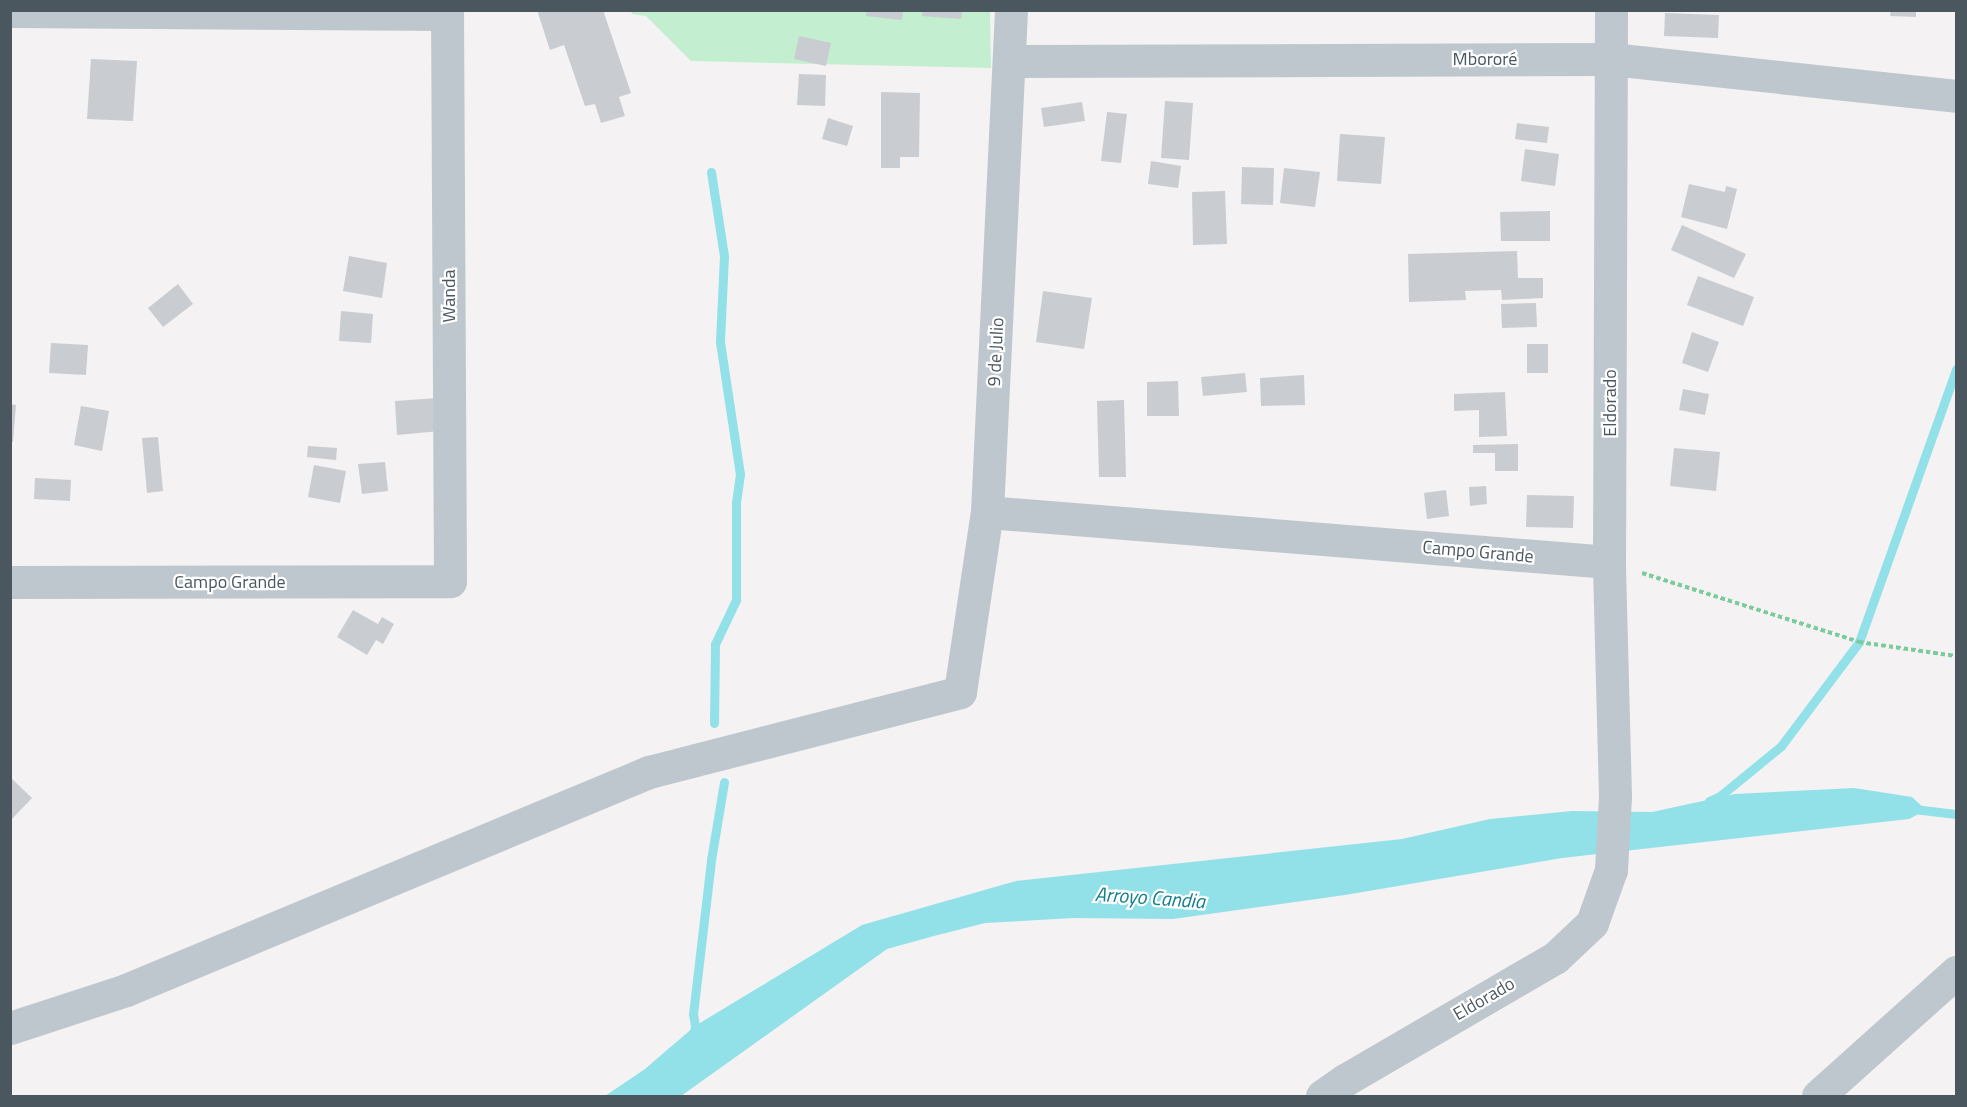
<!DOCTYPE html>
<meta charset="utf-8">
<style>
body{margin:0}
#map{position:relative;width:1967px;height:1107px;overflow:hidden;background:#f4f2f2;font-family:"Titillium Web",sans-serif}
div>[style]{position:absolute}
.green>*{inset:0;background:#c3eecf}
.water>*{inset:0;background:#92e1e9}
.stream>*{height:9px;margin:-4.5px;padding:0 4.5px;transform-origin:4.5px;border-radius:4.5px;background:#92e1e9}
.building>*{inset:0;background:#c9cdd1}
.path>*{height:4px;margin-top:-2px;transform-origin:0;background:repeating-linear-gradient(90deg,#7ccb9c 0 4.5px,transparent 0 7.5px)}
.minor>*{height:33px;margin:-16.5px;padding:0 16.5px;transform-origin:16.5px;border-radius:16.5px;background:#bec7cd}
span{translate:-50% -50%;white-space:nowrap;text-align:center;line-height:1.15;-webkit-text-stroke:4.5px #fff;paint-order:stroke}
.street-label{font-size:18px;color:#4a575f}
.water-label{font-size:20px;color:#127f8b;font-style:italic}
.frame{position:absolute;inset:0;border:12px solid #4a575f;pointer-events:none}
</style>
<div id="map">
<div class="green">
<div style="clip-path:polygon(631px 11px,990px 11px,991px 68px,691px 61px,646px 16px,632px 14px)"></div>
</div>
<div class="water">
<div style="clip-path:polygon(1854px 788px,1912px 797px,1926px 810px,1909px 819px,1562px 858px,1345px 895px,1173px 919px,1074px 918px,985px 923px,934px 936px,887px 949px,681px 1096px,605px 1096px,645px 1069px,695px 1026px,862px 925px,1016px 881px,1402px 839px,1490px 819px,1572px 811px,1652px 812px,1735px 794px)"></div>
</div>
<div class="stream">
<div style="left:711px;top:172px;width:85px;rotate:81.2deg"></div>
<div style="left:724px;top:256px;width:86px;rotate:92.7deg"></div>
<div style="left:720px;top:342px;width:134px;rotate:81.4deg"></div>
<div style="left:740px;top:474px;width:30px;rotate:98deg"></div>
<div style="left:736px;top:504px;width:96px;rotate:90deg"></div>
<div style="left:736px;top:600px;width:49px;rotate:115.5deg"></div>
<div style="left:715px;top:644px;width:79px;rotate:90.7deg"></div>
<div style="left:1709px;top:801px;width:12px;rotate:-24deg"></div>
<div style="left:1720px;top:796px;width:79px;rotate:-39.3deg"></div>
<div style="left:1781px;top:746px;width:130px;rotate:-53.1deg"></div>
<div style="left:1859px;top:642px;width:290px;rotate:-70.4deg"></div>
<div style="left:1914px;top:809px;width:42px;rotate:6.8deg"></div>
<div style="left:693px;top:1037px;width:11px;rotate:-80deg"></div>
<div style="left:695px;top:1026px;width:12px;rotate:-99deg"></div>
<div style="left:693px;top:1014px;width:155px;rotate:-83.3deg"></div>
<div style="left:711px;top:860px;width:79px;rotate:-80.5deg"></div>
</div>
<div class="building">
<div style="clip-path:polygon(537px 10px,603px 10px,631px 93px,619px 97px,625px 116px,601px 123px,595px 104px,585px 106px,564px 45px,550px 50px)"></div>
<div style="clip-path:polygon(867px 10px,903px 10px,902px 20px,866px 16px)"></div>
<div style="clip-path:polygon(923px 10px,962px 10px,961px 19px,922px 16px)"></div>
<div style="clip-path:polygon(1891px 10px,1916px 10px,1916px 17px,1890px 16px)"></div>
<div style="clip-path:polygon(1665px 13px,1719px 15px,1718px 38px,1664px 36px)"></div>
<div style="clip-path:polygon(799px 36px,831px 43px,826px 66px,794px 59px)"></div>
<div style="clip-path:polygon(91px 59px,137px 61px,133px 121px,87px 119px)"></div>
<div style="clip-path:polygon(799px 74px,826px 75px,825px 106px,797px 105px)"></div>
<div style="clip-path:polygon(881px 92px,920px 93px,919px 157px,900px 157px,900px 168px,881px 168px)"></div>
<div style="clip-path:polygon(1165px 101px,1193px 103px,1189px 160px,1161px 158px)"></div>
<div style="clip-path:polygon(1082px 102px,1085px 121px,1044px 127px,1041px 108px)"></div>
<div style="clip-path:polygon(1107px 112px,1127px 114px,1121px 163px,1101px 161px)"></div>
<div style="clip-path:polygon(828px 118px,853px 126px,847px 146px,822px 139px)"></div>
<div style="clip-path:polygon(1517px 123px,1549px 127px,1547px 143px,1515px 139px)"></div>
<div style="clip-path:polygon(1340px 134px,1385px 137px,1381px 184px,1337px 181px)"></div>
<div style="clip-path:polygon(1525px 149px,1559px 154px,1555px 186px,1521px 181px)"></div>
<div style="clip-path:polygon(1151px 161px,1181px 166px,1178px 188px,1148px 184px)"></div>
<div style="clip-path:polygon(1242px 167px,1274px 168px,1273px 205px,1241px 204px)"></div>
<div style="clip-path:polygon(1284px 168px,1320px 172px,1315px 207px,1280px 203px)"></div>
<div style="clip-path:polygon(1689px 184px,1725px 192px,1726px 186px,1737px 189px,1727px 229px,1681px 217px)"></div>
<div style="clip-path:polygon(1225px 191px,1227px 244px,1193px 245px,1192px 192px)"></div>
<div style="clip-path:polygon(1550px 211px,1550px 241px,1501px 241px,1500px 212px)"></div>
<div style="clip-path:polygon(1682px 225px,1746px 254px,1734px 278px,1671px 250px)"></div>
<div style="clip-path:polygon(1517px 251px,1518px 278px,1543px 278px,1543px 298px,1502px 300px,1501px 290px,1465px 291px,1466px 300px,1409px 302px,1408px 254px)"></div>
<div style="clip-path:polygon(349px 256px,387px 263px,382px 298px,343px 291px)"></div>
<div style="clip-path:polygon(1698px 276px,1754px 297px,1743px 326px,1687px 305px)"></div>
<div style="clip-path:polygon(178px 284px,193px 304px,163px 327px,148px 308px)"></div>
<div style="clip-path:polygon(1043px 291px,1092px 298px,1084px 349px,1036px 342px)"></div>
<div style="clip-path:polygon(1536px 303px,1537px 327px,1502px 328px,1501px 304px)"></div>
<div style="clip-path:polygon(341px 311px,373px 314px,371px 343px,339px 341px)"></div>
<div style="clip-path:polygon(1692px 332px,1719px 342px,1708px 372px,1682px 363px)"></div>
<div style="clip-path:polygon(51px 343px,88px 345px,86px 375px,49px 373px)"></div>
<div style="clip-path:polygon(1527px 344px,1548px 344px,1548px 373px,1527px 373px)"></div>
<div style="clip-path:polygon(1245px 373px,1247px 392px,1203px 396px,1201px 377px)"></div>
<div style="clip-path:polygon(1304px 375px,1305px 405px,1261px 406px,1260px 378px)"></div>
<div style="clip-path:polygon(1178px 381px,1179px 416px,1147px 416px,1147px 382px)"></div>
<div style="clip-path:polygon(1683px 389px,1709px 394px,1705px 415px,1679px 410px)"></div>
<div style="clip-path:polygon(1505px 392px,1507px 436px,1479px 437px,1479px 410px,1454px 411px,1454px 394px)"></div>
<div style="clip-path:polygon(438px 398px,440px 431px,397px 435px,395px 401px)"></div>
<div style="clip-path:polygon(1124px 400px,1126px 477px,1099px 477px,1097px 401px)"></div>
<div style="clip-path:polygon(10px 404px,16px 405px,13px 442px,10px 442px)"></div>
<div style="clip-path:polygon(81px 406px,109px 411px,102px 451px,74px 445px)"></div>
<div style="clip-path:polygon(158px 437px,163px 491px,147px 493px,142px 438px)"></div>
<div style="clip-path:polygon(1518px 444px,1518px 471px,1495px 471px,1495px 453px,1473px 453px,1473px 445px)"></div>
<div style="clip-path:polygon(308px 446px,337px 448px,336px 460px,307px 457px)"></div>
<div style="clip-path:polygon(1674px 448px,1720px 452px,1716px 491px,1670px 486px)"></div>
<div style="clip-path:polygon(385px 462px,388px 491px,362px 494px,358px 464px)"></div>
<div style="clip-path:polygon(314px 465px,346px 471px,340px 503px,308px 497px)"></div>
<div style="clip-path:polygon(35px 478px,71px 480px,70px 501px,34px 499px)"></div>
<div style="clip-path:polygon(1486px 486px,1487px 504px,1470px 506px,1469px 487px)"></div>
<div style="clip-path:polygon(1446px 490px,1449px 516px,1427px 519px,1424px 493px)"></div>
<div style="clip-path:polygon(1527px 495px,1574px 496px,1573px 528px,1526px 527px)"></div>
<div style="clip-path:polygon(353px 610px,378px 624px,382px 617px,394px 624px,383px 644px,376px 640px,367px 655px,337px 637px)"></div>
<div style="clip-path:polygon(10px 777px,32px 798px,10px 821px)"></div>
</div>
<div class="path">
<div style="left:1642px;top:573px;width:228px;rotate:17.6deg"></div>
<div style="left:1859px;top:642px;width:98px;rotate:8.2deg"></div>
</div>
<div class="minor">
<div style="left:10px;top:11px;width:437px;rotate:0.4deg"></div>
<div style="left:1011px;top:61px;width:600px;rotate:-0.19deg"></div>
<div style="left:1611px;top:59px;width:347px;rotate:6.1deg"></div>
<div style="left:987px;top:512px;width:624px;rotate:4.6deg"></div>
<div style="left:10px;top:582px;width:440px;rotate:-0.1deg"></div>
<div style="left:450px;top:581px;width:571px;rotate:-90.3deg"></div>
<div style="left:10px;top:1028px;width:122px;rotate:-18.1deg"></div>
<div style="left:126px;top:990px;width:567px;rotate:-22.63deg"></div>
<div style="left:649px;top:772px;width:321px;rotate:-14.4deg"></div>
<div style="left:960px;top:692px;width:182px;rotate:-81.5deg"></div>
<div style="left:987px;top:512px;width:503px;rotate:-87.26deg"></div>
<div style="left:1322px;top:1096px;width:28px;rotate:-35deg"></div>
<div style="left:1345px;top:1080px;width:243px;rotate:-30.2deg"></div>
<div style="left:1555px;top:958px;width:51px;rotate:-43.4deg"></div>
<div style="left:1592px;top:923px;width:56px;rotate:-70.3deg"></div>
<div style="left:1611px;top:870px;width:74px;rotate:-86.9deg"></div>
<div style="left:1615px;top:796px;width:234px;rotate:-91.5deg"></div>
<div style="left:1609px;top:562px;width:552px;rotate:-89.79deg"></div>
<div style="left:1818px;top:1096px;width:186px;rotate:-41.9deg"></div>
</div>
<div class="street-label">
<span style="left:1485px;top:59px">Mbororé</span>
<span style="left:449px;top:296px;rotate:-90deg">Wanda</span>
<span style="left:996px;top:352px;rotate:-87deg">9 de Julio</span>
<span style="left:1610px;top:403px;rotate:-90deg">Eldorado</span>
<span style="left:1478px;top:552px;rotate:5deg">Campo Grande</span>
<span style="left:230px;top:582px">Campo Grande</span>
<span style="left:1484px;top:999px;rotate:-30deg">Eldorado</span>
</div>
<div class="water-label">
<span style="left:1150px;top:897px;rotate:4deg">Arroyo Candia</span>
</div>
<div class="frame"></div>
</div>
